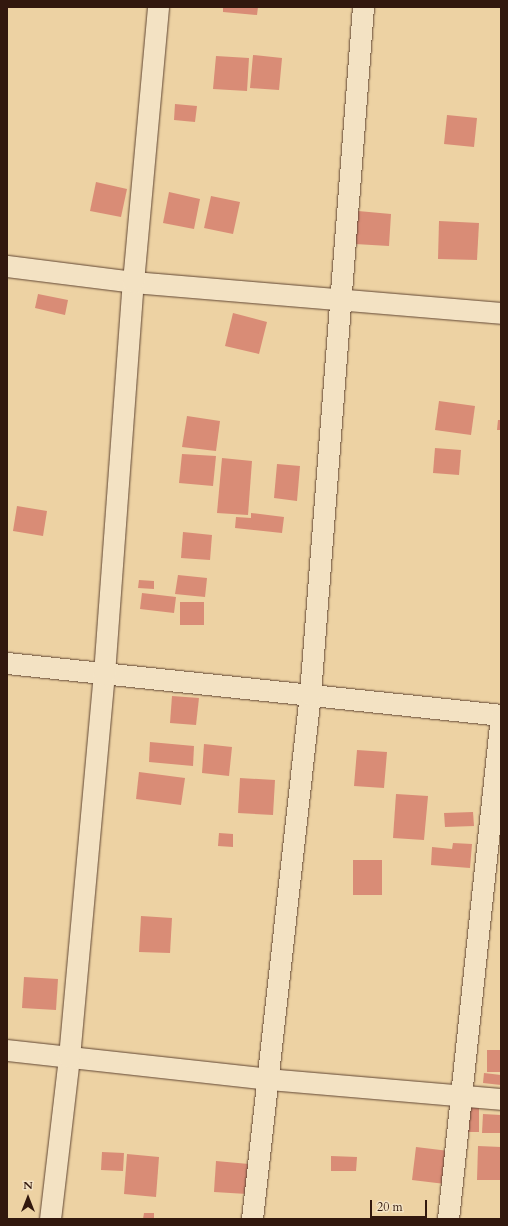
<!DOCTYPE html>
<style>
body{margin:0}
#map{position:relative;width:508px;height:1226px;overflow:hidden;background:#edd2a3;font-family:Cardo,serif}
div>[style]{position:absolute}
.building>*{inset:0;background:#d98c76}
.roads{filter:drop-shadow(0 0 1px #614633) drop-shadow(0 0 1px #614633)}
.minor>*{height:21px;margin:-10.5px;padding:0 10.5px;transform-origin:10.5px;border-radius:10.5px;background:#f3e2c3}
span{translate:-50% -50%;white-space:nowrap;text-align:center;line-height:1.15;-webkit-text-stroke:3.5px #f3e2c3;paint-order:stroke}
.frame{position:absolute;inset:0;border:8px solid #32180e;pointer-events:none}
.north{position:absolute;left:8px;top:1178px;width:40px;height:40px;-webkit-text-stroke:3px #f3e2c3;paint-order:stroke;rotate:0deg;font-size:11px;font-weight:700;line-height:16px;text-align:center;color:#32180e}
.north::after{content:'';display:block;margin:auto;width:14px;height:18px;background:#32180e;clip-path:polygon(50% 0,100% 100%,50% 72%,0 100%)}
.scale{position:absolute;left:370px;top:1200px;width:57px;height:18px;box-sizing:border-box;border:2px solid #32180e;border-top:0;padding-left:5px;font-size:12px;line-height:14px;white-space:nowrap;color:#32180e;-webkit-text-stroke:3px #f3e2c3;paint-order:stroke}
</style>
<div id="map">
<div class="building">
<div style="clip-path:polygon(223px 7px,258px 7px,257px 15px,223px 12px)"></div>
<div style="clip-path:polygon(253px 55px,282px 58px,279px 90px,250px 88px)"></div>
<div style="clip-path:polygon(216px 56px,249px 58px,247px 91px,213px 89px)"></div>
<div style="clip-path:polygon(175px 104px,197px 106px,195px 122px,174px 120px)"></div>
<div style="clip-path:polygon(447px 115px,477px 118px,474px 147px,444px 144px)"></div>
<div style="clip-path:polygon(96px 182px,127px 189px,121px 217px,90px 211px)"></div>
<div style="clip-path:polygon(169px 192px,200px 199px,194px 229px,163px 223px)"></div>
<div style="clip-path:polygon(211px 196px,240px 202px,233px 234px,204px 228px)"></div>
<div style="clip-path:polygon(358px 211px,391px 214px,389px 246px,355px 244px)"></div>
<div style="clip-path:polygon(439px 221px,479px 223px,477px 260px,438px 259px)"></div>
<div style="clip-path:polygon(38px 294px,68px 300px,65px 315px,35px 308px)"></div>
<div style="clip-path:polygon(233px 313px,267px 322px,259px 354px,225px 346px)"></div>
<div style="clip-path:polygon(439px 401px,475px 406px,471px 435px,435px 430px)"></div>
<div style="clip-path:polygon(187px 416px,220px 421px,216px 451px,182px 447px)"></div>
<div style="clip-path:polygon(498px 420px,501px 420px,501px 430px,497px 430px)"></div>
<div style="clip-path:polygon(435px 448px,461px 450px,459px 475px,433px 473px)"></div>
<div style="clip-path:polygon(182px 454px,216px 456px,213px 486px,179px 483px)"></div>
<div style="clip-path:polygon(222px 458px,252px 461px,248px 515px,217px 513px)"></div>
<div style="clip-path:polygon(277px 464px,300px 466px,297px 501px,274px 498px)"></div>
<div style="clip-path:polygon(17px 506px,47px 511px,43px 536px,13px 531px)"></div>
<div style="clip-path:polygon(251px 513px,284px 517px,282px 533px,235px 528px,236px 517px,251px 518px)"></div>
<div style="clip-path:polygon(183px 532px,212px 535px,210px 560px,181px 558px)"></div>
<div style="clip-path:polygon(178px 575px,207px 578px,205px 597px,175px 594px)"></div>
<div style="clip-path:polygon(139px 580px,154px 581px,154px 589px,138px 588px)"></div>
<div style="clip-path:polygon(142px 593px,176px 597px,174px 613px,140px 609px)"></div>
<div style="clip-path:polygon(180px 602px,204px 602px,204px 625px,180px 625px)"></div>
<div style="clip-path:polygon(172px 696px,199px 698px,196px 725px,170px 723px)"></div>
<div style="clip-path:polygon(150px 742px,194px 746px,193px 766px,149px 762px)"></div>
<div style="clip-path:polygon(204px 744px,232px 747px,229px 776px,202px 773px)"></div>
<div style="clip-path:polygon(357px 750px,387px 752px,384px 788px,354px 786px)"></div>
<div style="clip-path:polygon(139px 772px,185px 778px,181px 805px,136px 799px)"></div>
<div style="clip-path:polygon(240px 778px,275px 780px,273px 815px,238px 813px)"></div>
<div style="clip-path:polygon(396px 794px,428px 796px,424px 840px,393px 838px)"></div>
<div style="clip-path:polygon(473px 812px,474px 826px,445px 827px,444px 813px)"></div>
<div style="clip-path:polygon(219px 833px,233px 834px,233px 847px,218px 846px)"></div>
<div style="clip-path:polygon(453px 843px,472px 844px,470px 868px,431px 865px,432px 847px,452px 849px)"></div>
<div style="clip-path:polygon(353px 860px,382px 860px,382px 895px,353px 895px)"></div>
<div style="clip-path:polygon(141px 916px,172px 918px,170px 953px,139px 952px)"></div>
<div style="clip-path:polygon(24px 977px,58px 979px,56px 1010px,22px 1008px)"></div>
<div style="clip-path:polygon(487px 1050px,501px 1050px,501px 1072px,487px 1072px)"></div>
<div style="clip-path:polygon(484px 1073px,501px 1075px,501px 1085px,483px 1083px)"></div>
<div style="clip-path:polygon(463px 1102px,479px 1102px,479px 1132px,462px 1132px)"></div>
<div style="clip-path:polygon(483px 1114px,501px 1115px,501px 1133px,482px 1133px)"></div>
<div style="clip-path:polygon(478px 1146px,501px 1147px,501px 1180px,477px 1180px)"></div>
<div style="clip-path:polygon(416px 1147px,449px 1151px,445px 1184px,412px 1180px)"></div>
<div style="clip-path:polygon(102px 1152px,124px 1153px,123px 1171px,101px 1170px)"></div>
<div style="clip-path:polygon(127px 1154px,159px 1157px,156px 1197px,124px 1194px)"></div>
<div style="clip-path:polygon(331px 1156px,357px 1157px,356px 1171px,331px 1171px)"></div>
<div style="clip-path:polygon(216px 1161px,249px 1164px,247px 1194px,214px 1192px)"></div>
<div style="clip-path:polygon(144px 1213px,154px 1213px,154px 1219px,143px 1219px)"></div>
</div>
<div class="roads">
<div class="minor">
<div style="left:7px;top:266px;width:127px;rotate:7.2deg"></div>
<div style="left:133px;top:282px;width:369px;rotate:4.8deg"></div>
<div style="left:7px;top:663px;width:497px;rotate:6deg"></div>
<div style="left:7px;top:1050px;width:263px;rotate:6.3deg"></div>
<div style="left:268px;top:1079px;width:234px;rotate:4.9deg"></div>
<div style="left:50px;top:1219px;width:163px;rotate:-83.3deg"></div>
<div style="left:69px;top:1057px;width:385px;rotate:-84.8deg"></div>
<div style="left:104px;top:674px;width:393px;rotate:-85.8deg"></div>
<div style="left:133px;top:282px;width:276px;rotate:-84.8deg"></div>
<div style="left:252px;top:1219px;width:528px;rotate:-83.7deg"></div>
<div style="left:310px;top:694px;width:689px;rotate:-85.59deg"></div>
<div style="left:448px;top:1219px;width:506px;rotate:-83.99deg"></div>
</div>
</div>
<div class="frame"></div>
<div class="north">N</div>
<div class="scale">20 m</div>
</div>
